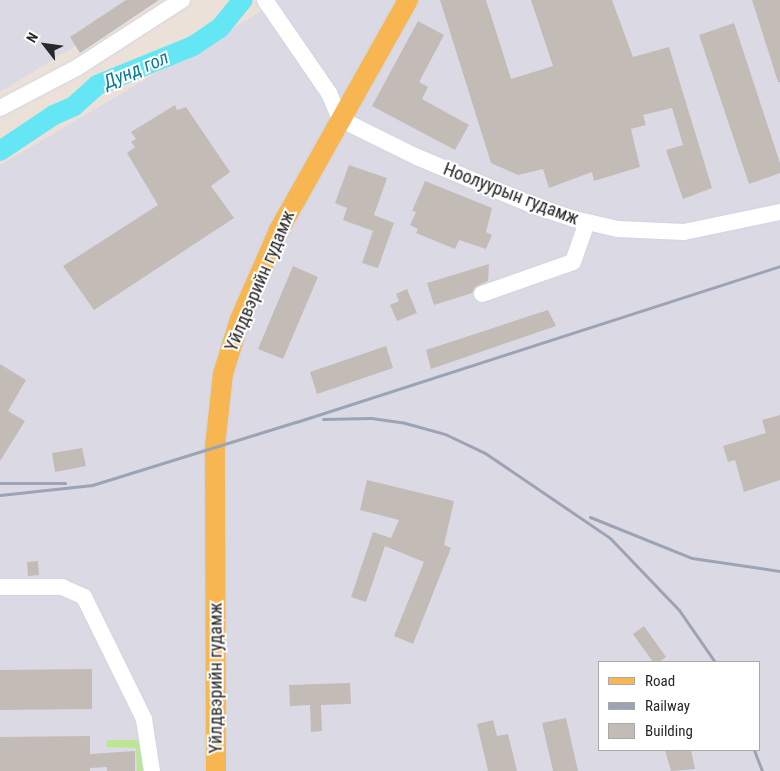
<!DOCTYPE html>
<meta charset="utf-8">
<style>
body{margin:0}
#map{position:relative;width:780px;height:771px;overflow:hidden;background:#ece1d9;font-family:"Roboto Condensed",sans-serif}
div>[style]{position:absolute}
.industrial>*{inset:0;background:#dbdae4}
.green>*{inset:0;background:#bce692}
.river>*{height:20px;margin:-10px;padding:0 10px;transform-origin:10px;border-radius:10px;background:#65e6f5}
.building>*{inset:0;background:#c3bbb6}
.roads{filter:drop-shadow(0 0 1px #ced6e3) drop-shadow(0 0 1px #ced6e3)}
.minor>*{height:16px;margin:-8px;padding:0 8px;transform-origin:8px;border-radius:8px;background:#fff}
.major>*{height:20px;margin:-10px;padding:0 10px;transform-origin:10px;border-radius:10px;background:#f8b652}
.rail>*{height:3px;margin:-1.5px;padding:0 1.5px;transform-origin:1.5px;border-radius:1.5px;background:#9ca3b4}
span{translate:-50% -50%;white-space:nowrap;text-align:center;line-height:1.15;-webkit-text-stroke:4px #fff;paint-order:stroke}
.street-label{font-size:18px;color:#282828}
.water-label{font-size:19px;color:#077d98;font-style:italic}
.legend{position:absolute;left:598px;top:661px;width:162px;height:90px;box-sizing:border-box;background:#fff;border:1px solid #a9a9a9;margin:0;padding:6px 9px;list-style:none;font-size:15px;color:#282828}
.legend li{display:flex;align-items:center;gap:10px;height:25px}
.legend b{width:25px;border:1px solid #a9a9a9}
.north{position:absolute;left:20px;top:20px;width:50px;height:50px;-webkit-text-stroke:4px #fff;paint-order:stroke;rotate:300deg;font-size:14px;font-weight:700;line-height:20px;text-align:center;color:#282828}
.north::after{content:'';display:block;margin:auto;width:18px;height:22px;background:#282828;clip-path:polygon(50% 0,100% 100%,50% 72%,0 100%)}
</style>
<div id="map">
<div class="industrial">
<div style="clip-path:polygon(0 0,139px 0,71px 49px,0 92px)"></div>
<div style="clip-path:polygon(evenodd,280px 0,780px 0,780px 771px,0 771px,0 165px,280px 0,599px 662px,759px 662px,759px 750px,599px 750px,599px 662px)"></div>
</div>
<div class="green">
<div style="clip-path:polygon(107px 740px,137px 740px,145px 745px,145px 771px,137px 771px,136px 748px,106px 747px)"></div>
</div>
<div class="river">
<div style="left:0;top:151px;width:65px;rotate:-33.7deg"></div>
<div style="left:54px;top:115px;width:22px;rotate:-24deg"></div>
<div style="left:74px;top:106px;width:31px;rotate:-42deg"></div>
<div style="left:97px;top:85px;width:104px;rotate:-22.1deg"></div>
<div style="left:193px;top:46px;width:32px;rotate:-34deg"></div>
<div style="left:220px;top:28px;width:36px;rotate:-51deg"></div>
</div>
<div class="building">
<div style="clip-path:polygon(126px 0,159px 0,80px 53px,70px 37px)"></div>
<div style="clip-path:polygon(440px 0,486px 0,511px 79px,553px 66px,531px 0,612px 0,633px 57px,669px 47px,712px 188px,683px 199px,666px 150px,683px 145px,672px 108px,643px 115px,646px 125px,631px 129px,640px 167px,594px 181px,592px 172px,549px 188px,543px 169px,518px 175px,491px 163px)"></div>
<div style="clip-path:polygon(752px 0,780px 0,780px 82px,778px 82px)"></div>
<div style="clip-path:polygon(418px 21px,444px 35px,419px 82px,428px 87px,422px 99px,469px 125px,455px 150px,372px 106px)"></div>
<div style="clip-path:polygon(734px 23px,780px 163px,780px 173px,749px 184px,699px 35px)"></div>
<div style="clip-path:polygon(175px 105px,177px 110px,186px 107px,230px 172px,211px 186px,234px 218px,94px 310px,63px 266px,158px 205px,127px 153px,135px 147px,131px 142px,136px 139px,131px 132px)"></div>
<div style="clip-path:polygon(349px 165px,387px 178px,374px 215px,394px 223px,378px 268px,362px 263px,373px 231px,343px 220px,347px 208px,335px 203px)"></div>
<div style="clip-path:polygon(425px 181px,492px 208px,486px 232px,492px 235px,486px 249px,459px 240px,455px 249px,416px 233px,418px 229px,410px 225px,416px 212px,412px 211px)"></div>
<div style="clip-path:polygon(489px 264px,488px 281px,475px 287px,472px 293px,434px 305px,427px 283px)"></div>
<div style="clip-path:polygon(293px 266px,318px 277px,283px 359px,258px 349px)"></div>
<div style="clip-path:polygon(407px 289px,417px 313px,397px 321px,390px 305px,399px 301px,396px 294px)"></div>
<div style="clip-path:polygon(548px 310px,556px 326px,431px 369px,426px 350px)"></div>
<div style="clip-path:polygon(386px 346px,393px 368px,317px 394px,310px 372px)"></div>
<div style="clip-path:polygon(0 364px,26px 380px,8px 411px,25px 421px,0 461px)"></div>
<div style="clip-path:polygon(780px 415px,780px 480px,744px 492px,735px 460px,728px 462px,723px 446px,766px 433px,762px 420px)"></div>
<div style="clip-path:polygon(82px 448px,86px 466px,55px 472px,52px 453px)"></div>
<div style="clip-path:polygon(367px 480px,454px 501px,444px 545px,451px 548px,413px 644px,394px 636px,424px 562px,385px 546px,366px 602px,351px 597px,373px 532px,391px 538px,399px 520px,360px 510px)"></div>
<div style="clip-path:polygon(38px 561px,39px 575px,28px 576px,27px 562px)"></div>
<div style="clip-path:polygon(644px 626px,666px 657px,659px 662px,653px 662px,633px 634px)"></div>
<div style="clip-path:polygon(92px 669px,92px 709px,0 710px,0 670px)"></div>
<div style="clip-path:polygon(350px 683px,351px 704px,321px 705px,322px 731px,311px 732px,310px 705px,290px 706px,289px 685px)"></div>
<div style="clip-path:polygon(566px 718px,578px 771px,553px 771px,542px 723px)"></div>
<div style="clip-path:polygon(493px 720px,497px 736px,508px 734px,517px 771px,488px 771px,477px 724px)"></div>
<div style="clip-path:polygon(90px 736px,90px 754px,135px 751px,135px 771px,107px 771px,107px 767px,90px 768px,90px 771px,0 771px,0 737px)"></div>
<div style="clip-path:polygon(665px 750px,691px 750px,695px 769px,671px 771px)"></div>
</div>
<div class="roads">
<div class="minor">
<div style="left:265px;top:0;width:113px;rotate:55.5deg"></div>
<div style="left:329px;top:93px;width:28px;rotate:67deg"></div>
<div style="left:340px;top:119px;width:86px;rotate:26.3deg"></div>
<div style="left:417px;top:157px;width:125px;rotate:22.7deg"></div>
<div style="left:532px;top:205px;width:44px;rotate:18.4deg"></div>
<div style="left:574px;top:219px;width:45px;rotate:12.8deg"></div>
<div style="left:618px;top:229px;width:66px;rotate:2.6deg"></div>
<div style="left:684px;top:232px;width:98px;rotate:-11.8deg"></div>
<div style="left:0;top:108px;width:88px;rotate:-27.7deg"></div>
<div style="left:78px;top:67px;width:124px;rotate:-32.8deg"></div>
<div style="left:482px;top:294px;width:96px;rotate:-19.4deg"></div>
<div style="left:573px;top:262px;width:42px;rotate:-70.7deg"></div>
<div style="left:0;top:587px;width:62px"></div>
<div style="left:62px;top:587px;width:24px;rotate:24deg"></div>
<div style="left:84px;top:597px;width:136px;rotate:63.8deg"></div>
<div style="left:144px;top:719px;width:53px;rotate:81.3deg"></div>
</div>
<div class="major">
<div style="left:216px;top:771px;width:325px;rotate:-90.2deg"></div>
<div style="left:215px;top:446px;width:72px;rotate:-83.7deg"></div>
<div style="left:223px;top:374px;width:58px;rotate:-72.8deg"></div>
<div style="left:240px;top:319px;width:97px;rotate:-66.3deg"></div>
<div style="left:279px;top:230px;width:264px;rotate:-60.7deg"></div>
</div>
</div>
<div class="rail">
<div style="left:323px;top:419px;width:48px;rotate:-1.2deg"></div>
<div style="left:371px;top:418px;width:34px;rotate:8deg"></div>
<div style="left:405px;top:423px;width:41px;rotate:15.4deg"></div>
<div style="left:445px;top:434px;width:44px;rotate:25.4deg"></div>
<div style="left:485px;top:453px;width:151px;rotate:34.2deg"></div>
<div style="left:610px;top:538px;width:100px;rotate:46.2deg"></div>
<div style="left:679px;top:610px;width:63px;rotate:55.3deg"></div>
<div style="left:0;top:483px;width:65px"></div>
<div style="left:0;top:495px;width:93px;rotate:-6.2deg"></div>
<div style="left:92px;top:485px;width:214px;rotate:-17.2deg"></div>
<div style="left:296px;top:422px;width:509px;rotate:-17.86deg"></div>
<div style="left:590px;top:517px;width:110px;rotate:21.9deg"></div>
<div style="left:692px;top:558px;width:89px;rotate:8.4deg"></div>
<div style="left:754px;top:750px;width:22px;rotate:69deg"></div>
</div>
<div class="street-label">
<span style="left:511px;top:194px;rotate:21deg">Ноолуурын гудамж</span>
<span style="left:260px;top:281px;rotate:-67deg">Yйлдвэрийн гудамж</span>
<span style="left:216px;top:678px;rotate:-90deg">Yйлдвэрийн гудамж</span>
</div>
<div class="water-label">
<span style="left:136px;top:70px;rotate:-23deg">Дунд гол</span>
</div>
<ul class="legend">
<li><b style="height:6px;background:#f8b652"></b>Road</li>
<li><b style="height:6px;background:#9ca3b4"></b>Railway</li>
<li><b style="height:14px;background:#c3bbb6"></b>Building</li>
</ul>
<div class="north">N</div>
</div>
